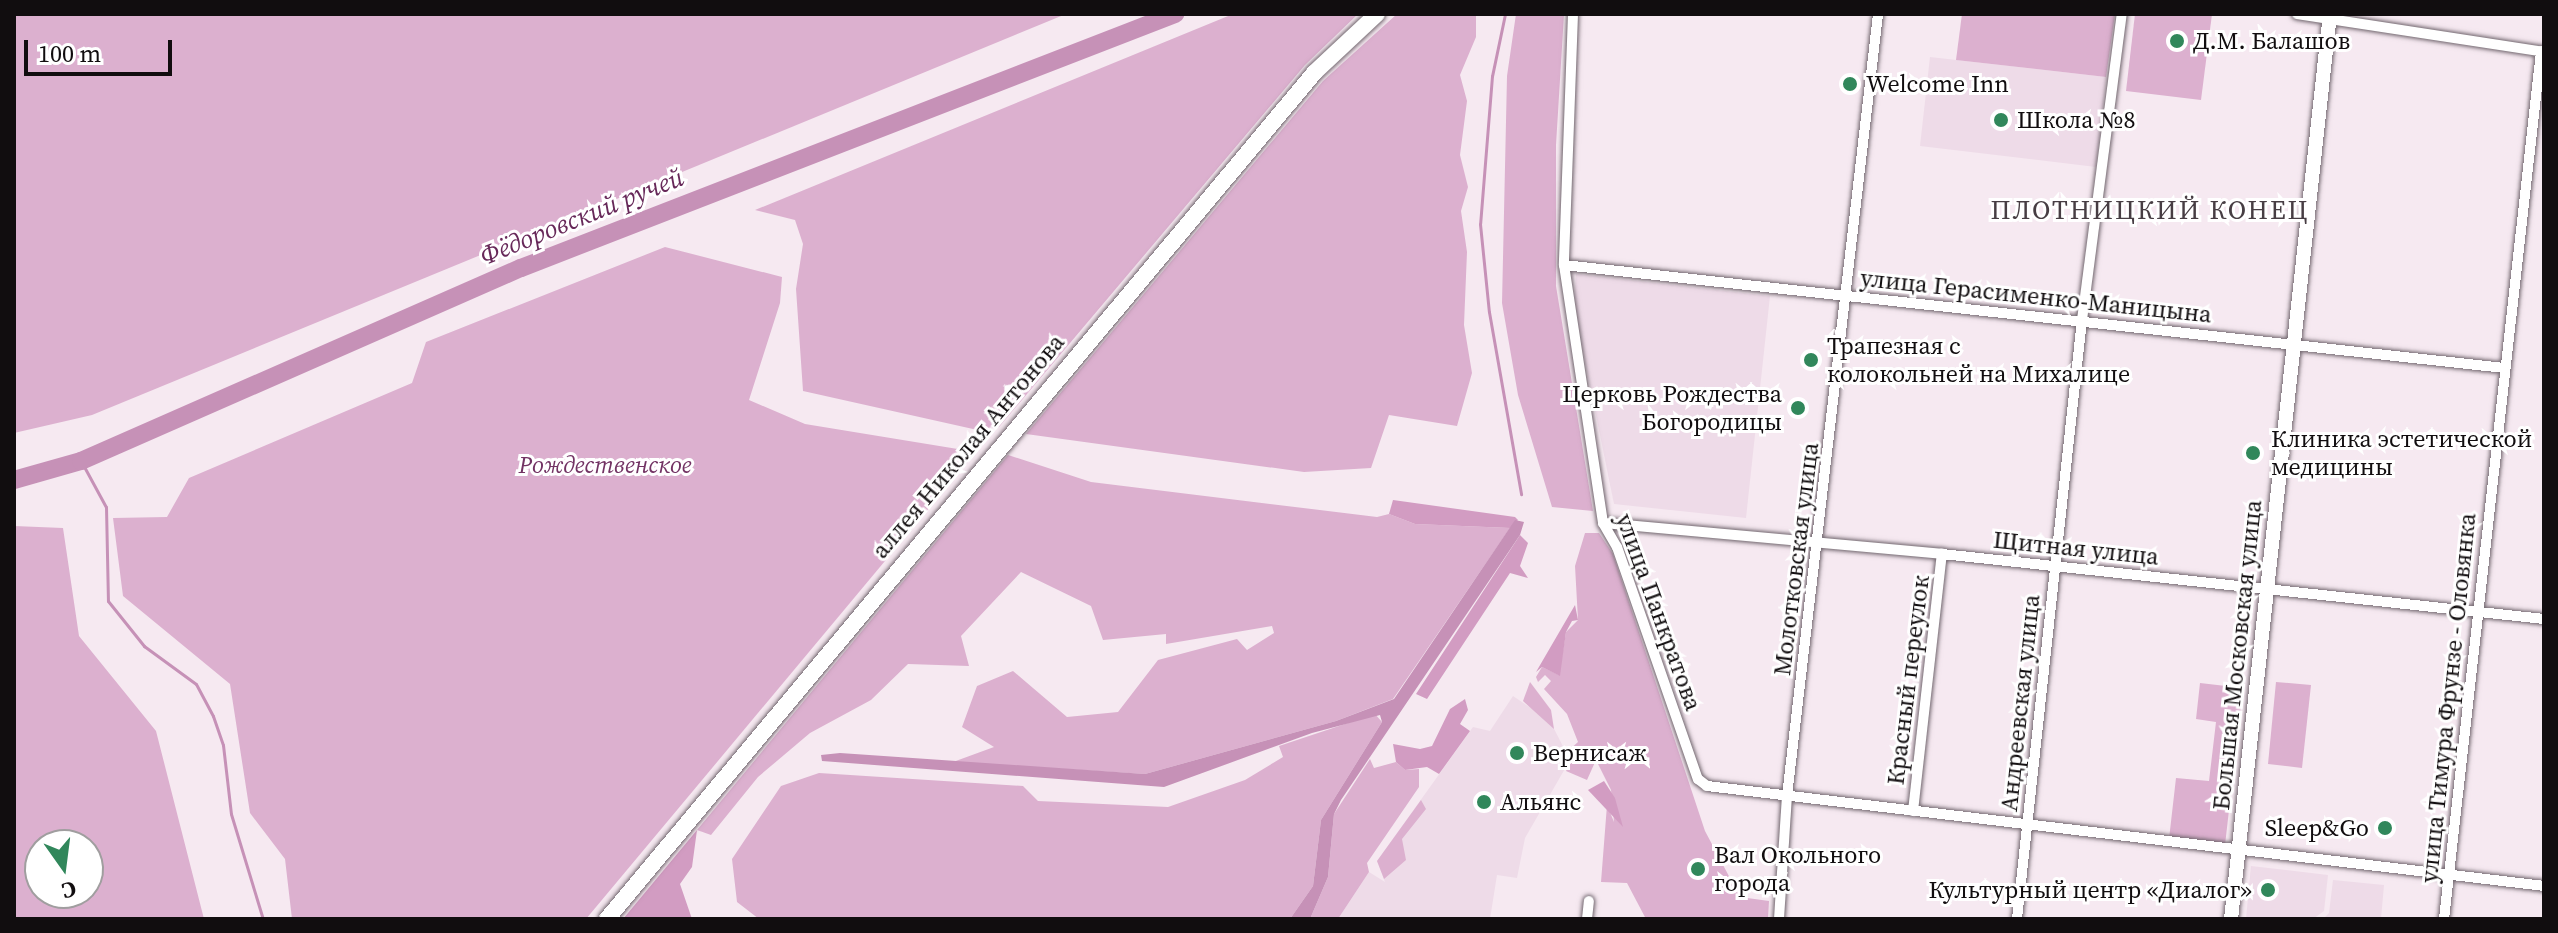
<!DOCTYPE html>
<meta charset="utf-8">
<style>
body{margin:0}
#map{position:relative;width:2558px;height:933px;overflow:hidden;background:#f6e9f1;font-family:"Source Serif 4",serif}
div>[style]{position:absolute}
.built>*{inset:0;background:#eedbe8}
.green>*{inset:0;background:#dcb0cf}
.forest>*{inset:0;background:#d29cc2}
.water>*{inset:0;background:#c691b7}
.stream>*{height:3px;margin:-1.5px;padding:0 1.5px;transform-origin:1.5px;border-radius:1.5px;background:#c691b7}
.river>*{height:18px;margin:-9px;padding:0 9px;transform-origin:9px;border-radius:9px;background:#c691b7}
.roads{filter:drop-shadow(0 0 2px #72676f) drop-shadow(0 0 2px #72676f)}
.street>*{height:10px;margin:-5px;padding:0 5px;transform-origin:5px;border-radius:5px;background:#fff}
.secondary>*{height:14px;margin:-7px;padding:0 7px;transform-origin:7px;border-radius:7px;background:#fff}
.primary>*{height:16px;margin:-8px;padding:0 8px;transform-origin:8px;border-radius:8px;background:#fff}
.dots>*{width:22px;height:22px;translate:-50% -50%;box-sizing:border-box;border:4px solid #fff;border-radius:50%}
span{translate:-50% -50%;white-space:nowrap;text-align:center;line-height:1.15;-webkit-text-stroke:6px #fff;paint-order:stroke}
.poi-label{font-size:24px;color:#110d0f}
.left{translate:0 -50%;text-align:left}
.right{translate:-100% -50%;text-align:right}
.street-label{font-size:24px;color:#110d0f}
.park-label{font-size:24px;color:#723263;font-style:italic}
.neighbourhood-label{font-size:26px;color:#473d43;letter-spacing:2px}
.water-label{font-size:26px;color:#672859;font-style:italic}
.frame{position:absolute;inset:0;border:16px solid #110d0f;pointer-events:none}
.north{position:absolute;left:24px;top:829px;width:80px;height:80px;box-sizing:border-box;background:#fff;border:2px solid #a09e9f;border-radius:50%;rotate:166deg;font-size:22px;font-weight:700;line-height:32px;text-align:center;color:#110d0f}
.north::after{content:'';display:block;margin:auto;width:28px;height:36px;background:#31875b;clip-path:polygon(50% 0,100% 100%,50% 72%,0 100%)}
.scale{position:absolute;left:24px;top:40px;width:148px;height:36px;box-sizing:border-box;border:4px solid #110d0f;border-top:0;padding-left:10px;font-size:24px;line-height:28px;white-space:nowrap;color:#110d0f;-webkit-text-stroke:6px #fff;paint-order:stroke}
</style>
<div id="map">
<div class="built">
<div style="clip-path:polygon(1930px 57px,2106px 77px,2096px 167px,1920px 146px)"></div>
<div style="clip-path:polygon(1576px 274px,1770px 296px,1746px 518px,1614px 504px,1574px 307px)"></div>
<div style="clip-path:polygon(1513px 696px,1550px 721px,1570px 760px,1525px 838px,1517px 878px,1497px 875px,1490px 919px,1338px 919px,1369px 872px,1385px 882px,1377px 861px,1473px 727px,1490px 731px)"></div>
<div style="clip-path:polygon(2251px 866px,2328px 875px,2324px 911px,2313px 919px,2246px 919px)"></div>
<div style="clip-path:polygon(2333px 880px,2384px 885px,2381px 919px,2323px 919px,2329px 913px)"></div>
</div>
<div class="green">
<div style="clip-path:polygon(14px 14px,1066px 14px,92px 415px,14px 433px)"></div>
<div style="clip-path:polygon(1233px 14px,1358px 14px,1305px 65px,999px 427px,982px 431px,803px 391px,796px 289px,803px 244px,795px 220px,755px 210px)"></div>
<div style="clip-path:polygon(1397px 14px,1476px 14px,1476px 37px,1460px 75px,1467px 101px,1460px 155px,1468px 187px,1461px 211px,1467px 252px,1464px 325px,1472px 373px,1457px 426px,1389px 415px,1371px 468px,1304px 472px,1026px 434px,1323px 81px)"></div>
<div style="clip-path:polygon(1516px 14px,1564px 14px,1556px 145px,1556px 286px,1593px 511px,1552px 507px,1518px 395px,1502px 303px,1507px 76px)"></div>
<div style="clip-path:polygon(1962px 14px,2115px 14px,2106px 77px,1956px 60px)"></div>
<div style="clip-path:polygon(2135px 14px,2212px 14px,2201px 100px,2126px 91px)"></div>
<div style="clip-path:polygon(665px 247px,782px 277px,780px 303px,749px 400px,805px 424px,976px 452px,586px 919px,292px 919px,285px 859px,250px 813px,230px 684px,123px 596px,113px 518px,167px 517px,189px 478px,412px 383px,426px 342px)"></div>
<div style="clip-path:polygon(1008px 455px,1091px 482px,1377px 517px,1389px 514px,1415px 524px,1510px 528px,1393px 699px,1336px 721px,1145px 774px,953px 762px,994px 747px,962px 727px,977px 686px,1013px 671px,1067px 717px,1118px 712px,1158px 660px,1237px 639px,1247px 650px,1274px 633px,1272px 626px,1166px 644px,1166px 634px,1103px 640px,1091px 606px,1021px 572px,961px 636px,969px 666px,908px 664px,871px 700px,810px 733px,758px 777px,711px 835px,697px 830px)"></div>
<div style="clip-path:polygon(evenodd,14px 526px,63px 528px,79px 636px,156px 731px,204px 919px,14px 919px,14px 526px,40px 845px,88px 845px,88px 893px,40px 893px,40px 845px)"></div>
<div style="clip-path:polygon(1585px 533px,1599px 533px,1613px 554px,1705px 831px,1740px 897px,1769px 901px,1768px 919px,1646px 919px,1627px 883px,1601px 882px,1607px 805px,1614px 822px,1611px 790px,1596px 760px,1587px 780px,1566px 771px,1572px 761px,1568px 751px,1578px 742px,1567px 714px,1544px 689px,1551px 681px,1545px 675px,1538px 682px,1536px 677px,1542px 667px,1559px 675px,1566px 632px,1578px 620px,1575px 566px)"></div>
<div style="clip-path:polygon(1530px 682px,1551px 710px,1554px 729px,1523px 701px)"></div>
<div style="clip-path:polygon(2276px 682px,2311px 685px,2302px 768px,2268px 764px)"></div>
<div style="clip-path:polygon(2200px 683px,2243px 688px,2225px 845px,2169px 839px,2176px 778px,2209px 781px,2216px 722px,2196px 719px)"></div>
<div style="clip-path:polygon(1375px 714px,1382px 722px,1321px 820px,1313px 886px,1290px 919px,759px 919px,737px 902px,732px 859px,781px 786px,819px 773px,1023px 786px,1038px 801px,1168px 807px,1245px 780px,1283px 757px,1279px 746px)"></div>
<div style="clip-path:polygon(1370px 759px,1374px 768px,1396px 762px,1405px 770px,1419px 769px,1419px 787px,1367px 863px,1369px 872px,1338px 919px,1310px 919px,1328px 877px,1334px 814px)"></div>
<div style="clip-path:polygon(1421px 800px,1426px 809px,1402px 839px,1406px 860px,1384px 879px,1377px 861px)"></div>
</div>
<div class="forest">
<div style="clip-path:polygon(1393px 500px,1515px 517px,1518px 520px,1510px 528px,1415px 524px,1389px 514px)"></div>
<div style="clip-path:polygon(1520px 535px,1528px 543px,1520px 566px,1528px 578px,1510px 573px,1427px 699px,1416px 694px)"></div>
<div style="clip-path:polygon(1575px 605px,1578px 620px,1572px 621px,1566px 632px,1560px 676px,1542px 667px,1536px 672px)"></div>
<div style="clip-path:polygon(1465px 699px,1468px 710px,1460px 724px,1470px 731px,1439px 774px,1427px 767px,1405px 770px,1396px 762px,1393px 744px,1420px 749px,1432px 746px,1450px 709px)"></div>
<div style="clip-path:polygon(1604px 781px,1615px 798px,1623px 827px,1588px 790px)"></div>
<div style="clip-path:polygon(697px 830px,692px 867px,680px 884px,692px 919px,623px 919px)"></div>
</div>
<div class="water">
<div style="clip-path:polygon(1515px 520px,1524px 522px,1520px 535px,1341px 800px,1334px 814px,1328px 877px,1310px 919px,1290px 919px,1313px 886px,1321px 820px,1382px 722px,1380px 715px,1312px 733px,1164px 787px,822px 761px,821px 755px,840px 753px,1145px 774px,1336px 721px,1394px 699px)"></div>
</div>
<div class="stream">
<div style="left:1505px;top:14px;width:63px;rotate:101.8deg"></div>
<div style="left:1492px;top:76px;width:148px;rotate:94.6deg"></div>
<div style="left:1480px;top:224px;width:88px;rotate:84.2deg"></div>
<div style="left:1489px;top:312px;width:185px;rotate:80deg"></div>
<div style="left:81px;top:461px;width:52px;rotate:61.5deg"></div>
<div style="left:106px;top:507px;width:94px;rotate:88.8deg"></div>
<div style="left:108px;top:601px;width:58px;rotate:51.3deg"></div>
<div style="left:144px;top:646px;width:64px;rotate:36.2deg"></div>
<div style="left:196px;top:684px;width:36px;rotate:62deg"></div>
<div style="left:213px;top:716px;width:31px;rotate:71deg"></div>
<div style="left:223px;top:745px;width:69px;rotate:83.4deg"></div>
<div style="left:231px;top:814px;width:110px;rotate:73.1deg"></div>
</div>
<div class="river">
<div style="left:14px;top:480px;width:70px;rotate:-15.8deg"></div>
<div style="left:81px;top:461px;width:480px;rotate:-23.7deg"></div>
<div style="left:521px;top:268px;width:702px;rotate:-21.23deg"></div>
</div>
<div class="roads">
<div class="street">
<div style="left:1573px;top:14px;width:251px;rotate:92.1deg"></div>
<div style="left:1564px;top:265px;width:261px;rotate:81.4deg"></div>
<div style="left:1603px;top:523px;width:28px;rotate:60deg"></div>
<div style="left:1617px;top:547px;width:246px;rotate:70.8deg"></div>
<div style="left:1698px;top:779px;width:11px;rotate:38deg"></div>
<div style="left:1707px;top:786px;width:843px;rotate:6.81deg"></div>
<div style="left:2297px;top:14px;width:250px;rotate:8.7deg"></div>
<div style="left:1564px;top:265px;width:946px;rotate:6.25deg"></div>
<div style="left:1603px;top:523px;width:340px;rotate:5.2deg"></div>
<div style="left:1942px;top:554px;width:605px;rotate:6.16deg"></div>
<div style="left:1913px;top:811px;width:259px;rotate:-83.6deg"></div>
<div style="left:1587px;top:919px;width:18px;rotate:-84deg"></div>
<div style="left:1779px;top:919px;width:123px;rotate:-86.3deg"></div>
<div style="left:1787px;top:796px;width:787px;rotate:-83.36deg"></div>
<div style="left:2017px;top:919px;width:603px;rotate:-83.81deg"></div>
<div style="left:2082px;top:320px;width:309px;rotate:-82.6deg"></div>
<div style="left:2444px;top:919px;width:873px;rotate:-83.62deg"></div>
</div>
<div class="secondary">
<div style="left:2231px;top:919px;width:910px;rotate:-83.76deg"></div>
</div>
<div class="primary">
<div style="left:607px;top:919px;width:1103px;rotate:-50.11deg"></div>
<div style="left:1314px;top:73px;width:86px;rotate:-43.1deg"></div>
</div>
</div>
<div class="dots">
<div style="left:2177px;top:41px;background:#31875b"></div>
<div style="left:1850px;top:84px;background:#31875b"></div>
<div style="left:2001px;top:120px;background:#31875b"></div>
<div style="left:1811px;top:360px;background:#31875b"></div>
<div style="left:1798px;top:408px;background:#31875b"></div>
<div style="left:2253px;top:453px;background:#31875b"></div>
<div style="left:1517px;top:753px;background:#31875b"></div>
<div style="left:1484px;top:802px;background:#31875b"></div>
<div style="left:2385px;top:828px;background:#31875b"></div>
<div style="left:1698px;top:869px;background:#31875b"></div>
<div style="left:2268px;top:890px;background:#31875b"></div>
</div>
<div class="poi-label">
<span class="left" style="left:2193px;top:41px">Д.М. Балашов</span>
<span class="left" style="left:1866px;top:84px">Welcome Inn</span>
<span class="left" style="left:2017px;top:120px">Школа №8</span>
<span class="left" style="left:1827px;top:360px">Трапезная с<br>колокольней на Михалице</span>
<span class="right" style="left:1782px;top:408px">Церковь Рождества<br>Богородицы</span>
<span class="left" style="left:2271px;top:453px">Клиника эстетической<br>медицины</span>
<span class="left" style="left:1533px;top:753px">Вернисаж</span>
<span class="left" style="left:1500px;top:802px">Альянс</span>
<span class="right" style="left:2369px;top:828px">Sleep&amp;Go</span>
<span class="left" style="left:1714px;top:869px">Вал Окольного<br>города</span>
<span class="right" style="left:2252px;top:890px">Культурный центр «Диалог»</span>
</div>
<div class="street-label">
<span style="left:2036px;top:296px;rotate:6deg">улица Герасименко-Маницына</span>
<span style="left:968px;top:446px;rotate:-50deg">аллея Николая Антонова</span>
<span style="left:2076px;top:548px;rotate:6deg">Щитная улица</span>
<span style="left:1796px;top:559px;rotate:-83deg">Молотковская улица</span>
<span style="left:1659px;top:612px;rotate:70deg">улица Панкратова</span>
<span style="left:2237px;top:655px;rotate:-84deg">Большая Московская улица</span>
<span style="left:1908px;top:680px;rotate:-83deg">Красный переулок</span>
<span style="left:2448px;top:698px;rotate:-84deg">улица Тимура Фрунзе - Оловянка</span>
<span style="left:2020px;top:703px;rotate:-84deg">Андреевская улица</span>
</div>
<div class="park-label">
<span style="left:605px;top:465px">Рождественское</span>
</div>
<div class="neighbourhood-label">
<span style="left:2150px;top:211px">ПЛОТНИЦКИЙ КОНЕЦ</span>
</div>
<div class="water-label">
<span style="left:582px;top:217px;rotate:-22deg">Фёдоровский ручей</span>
</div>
<div class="frame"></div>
<div class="north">С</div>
<div class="scale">100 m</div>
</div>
